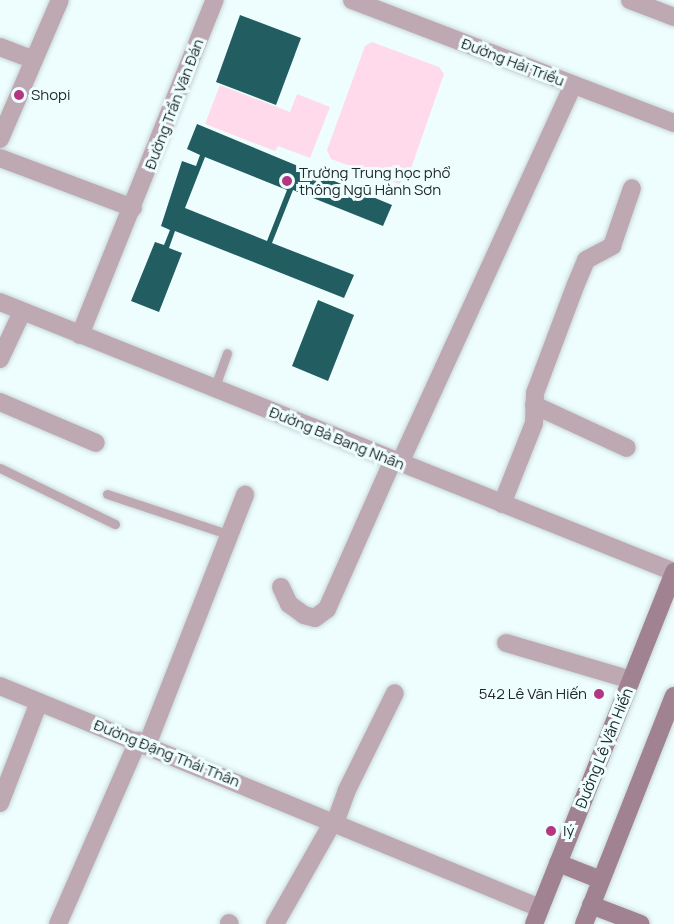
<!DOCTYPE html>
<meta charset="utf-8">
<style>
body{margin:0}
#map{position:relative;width:674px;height:924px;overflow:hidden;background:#eefeff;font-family:Manrope,sans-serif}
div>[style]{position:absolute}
.green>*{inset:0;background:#ffdaeb}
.building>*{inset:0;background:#215d61}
.roads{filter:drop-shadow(0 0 2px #c9d7d8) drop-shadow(0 0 2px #c9d7d8)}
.lane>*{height:9px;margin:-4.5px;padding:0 4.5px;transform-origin:4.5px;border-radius:4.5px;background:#bea9b3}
.street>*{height:18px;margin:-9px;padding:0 9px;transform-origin:9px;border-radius:9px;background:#bea9b3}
.secondary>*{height:18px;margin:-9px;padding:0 9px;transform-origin:9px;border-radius:9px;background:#a08291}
.dots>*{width:16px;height:16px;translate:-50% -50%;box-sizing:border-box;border:3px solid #eefeff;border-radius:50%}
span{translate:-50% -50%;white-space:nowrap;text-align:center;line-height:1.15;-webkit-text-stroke:6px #eefeff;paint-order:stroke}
.street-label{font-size:15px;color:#212829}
.poi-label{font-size:15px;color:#212829}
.left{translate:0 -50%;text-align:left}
.right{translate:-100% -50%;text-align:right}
</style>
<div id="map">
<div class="green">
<div style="clip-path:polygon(372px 42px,439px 67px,444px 74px,408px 177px,399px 184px,331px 159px,327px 150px,365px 46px)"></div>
<div style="clip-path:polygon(220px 85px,290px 112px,297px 94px,330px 107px,310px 158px,278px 146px,275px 151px,205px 124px)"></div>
</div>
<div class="building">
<div style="clip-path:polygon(240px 15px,301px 38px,276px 105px,216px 82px)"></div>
<div style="clip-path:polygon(evenodd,197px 124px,392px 205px,383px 226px,293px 190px,272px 243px,354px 275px,344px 298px,175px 231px,169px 248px,182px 253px,159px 312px,131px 301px,155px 242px,164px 245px,170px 230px,161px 226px,182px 161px,196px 166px,200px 155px,187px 149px,197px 124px,205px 157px,287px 190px,267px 241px,185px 208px,205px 157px)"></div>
<div style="clip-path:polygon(318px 300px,354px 315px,328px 381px,292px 366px)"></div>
</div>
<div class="roads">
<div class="lane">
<div style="left:214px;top:389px;width:38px;rotate:-70deg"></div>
<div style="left:0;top:468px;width:128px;rotate:26deg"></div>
<div style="left:107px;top:494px;width:130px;rotate:18.4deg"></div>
</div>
<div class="street">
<div style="left:352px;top:0;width:345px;rotate:20.9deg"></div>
<div style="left:630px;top:0;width:47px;rotate:21.1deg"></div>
<div style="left:0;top:47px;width:36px;rotate:21deg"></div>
<div style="left:0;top:139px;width:151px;rotate:-66.7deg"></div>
<div style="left:0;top:158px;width:142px;rotate:20.6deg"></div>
<div style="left:0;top:302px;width:726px;rotate:21.83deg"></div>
<div style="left:80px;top:335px;width:361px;rotate:-68.1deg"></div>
<div style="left:0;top:359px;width:52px;rotate:-64.9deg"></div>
<div style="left:0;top:402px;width:104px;rotate:23.1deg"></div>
<div style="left:534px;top:405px;width:102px;rotate:24.8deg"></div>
<div style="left:400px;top:463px;width:416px;rotate:-65.4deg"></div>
<div style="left:502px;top:504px;width:87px;rotate:-68.4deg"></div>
<div style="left:534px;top:423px;width:30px;rotate:-88deg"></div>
<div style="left:535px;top:393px;width:116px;rotate:-69.4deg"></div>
<div style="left:576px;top:284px;width:26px;rotate:-67deg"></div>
<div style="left:586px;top:260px;width:30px;rotate:-28deg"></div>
<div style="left:612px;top:246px;width:61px;rotate:-71deg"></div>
<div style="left:281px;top:587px;width:19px;rotate:65deg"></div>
<div style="left:289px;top:604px;width:19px;rotate:36deg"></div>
<div style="left:304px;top:615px;width:11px;rotate:15deg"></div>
<div style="left:315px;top:618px;width:15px;rotate:-37deg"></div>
<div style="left:327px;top:609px;width:163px;rotate:-66.1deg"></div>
<div style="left:506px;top:643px;width:130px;rotate:16.5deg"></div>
<div style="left:0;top:686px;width:584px;rotate:22.35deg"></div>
<div style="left:147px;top:745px;width:269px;rotate:-68.6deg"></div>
<div style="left:0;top:803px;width:108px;rotate:-68.9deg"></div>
<div style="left:335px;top:823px;width:33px;rotate:-70deg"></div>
<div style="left:346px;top:792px;width:110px;rotate:-63.7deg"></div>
<div style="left:229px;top:923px;width:1px;rotate:45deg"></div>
<div style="left:58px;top:924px;width:200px;rotate:-66.4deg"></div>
<div style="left:275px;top:924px;width:117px;rotate:-60.4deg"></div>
</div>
<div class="secondary">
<div style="left:558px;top:863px;width:46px;rotate:21.6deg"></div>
<div style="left:591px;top:905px;width:53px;rotate:20.8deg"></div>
<div style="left:534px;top:924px;width:379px;rotate:-68.3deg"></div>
<div style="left:584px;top:924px;width:245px;rotate:-68.5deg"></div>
</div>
</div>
<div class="dots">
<div style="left:19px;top:95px;background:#b43581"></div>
<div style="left:287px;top:181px;background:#b43581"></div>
<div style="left:599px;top:694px;background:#b43581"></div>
<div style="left:551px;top:831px;background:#b43581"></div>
</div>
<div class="street-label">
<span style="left:513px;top:62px;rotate:21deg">Đường Hải Triều</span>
<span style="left:174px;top:104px;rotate:-69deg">Đường Trần Văn Đán</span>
<span style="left:337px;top:438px;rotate:22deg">Đường Bà Bang Nhãn</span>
<span style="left:604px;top:748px;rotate:-68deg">Đường Lê Văn Hiến</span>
<span style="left:167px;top:753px;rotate:22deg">Đường Đặng Thái Thân</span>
</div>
<div class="poi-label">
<span class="left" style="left:31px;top:95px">Shopi</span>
<span class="left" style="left:299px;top:181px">Trường Trung học phổ<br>thông Ngũ Hành Sơn</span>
<span class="right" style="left:587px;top:694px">542 Lê Văn Hiến</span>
<span class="left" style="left:563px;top:831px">lý</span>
</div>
</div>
